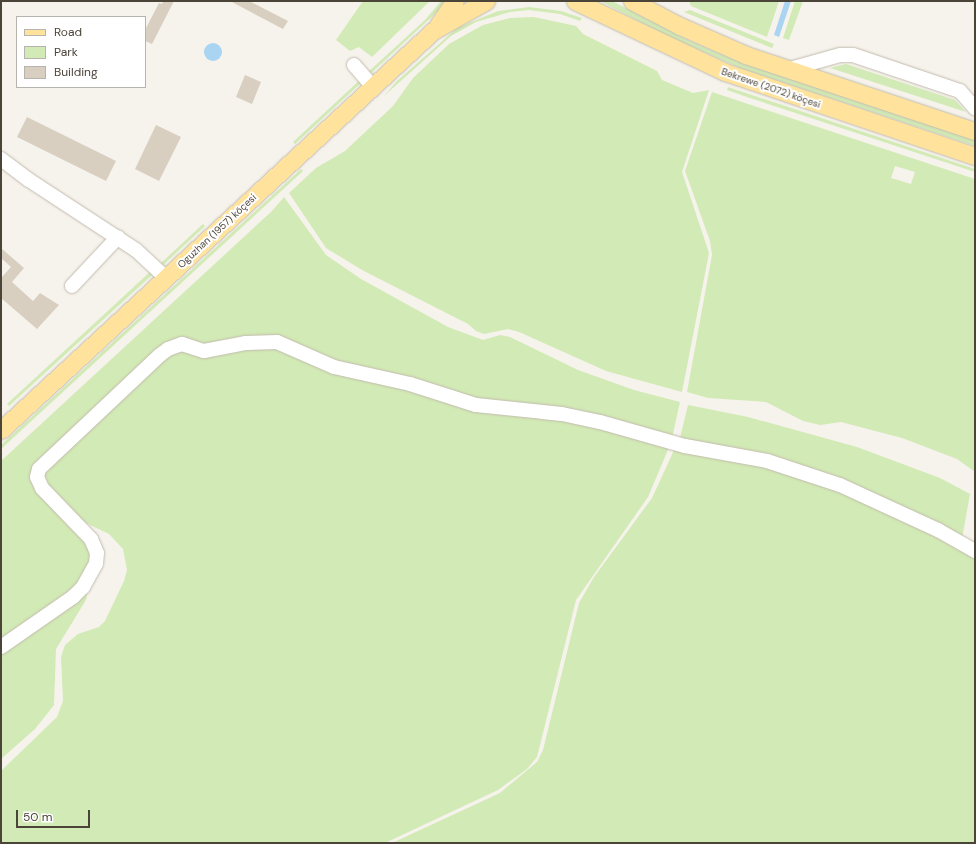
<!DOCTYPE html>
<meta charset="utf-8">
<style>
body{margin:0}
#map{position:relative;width:976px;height:844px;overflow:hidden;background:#f6f3ec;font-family:"DM Sans",sans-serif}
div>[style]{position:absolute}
.green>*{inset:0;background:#d2eab5}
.water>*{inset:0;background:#a9d4f2}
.round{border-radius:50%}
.building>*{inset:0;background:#d8cfc1}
.roads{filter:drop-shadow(0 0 1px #c2bbae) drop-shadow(0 0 1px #c2bbae)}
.minor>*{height:14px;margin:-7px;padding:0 7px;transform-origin:7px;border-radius:7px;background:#fff}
.major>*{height:17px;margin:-8.5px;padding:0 8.5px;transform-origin:8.5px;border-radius:8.5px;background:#ffe39c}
span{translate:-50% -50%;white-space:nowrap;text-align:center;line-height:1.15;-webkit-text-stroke:4px #fff;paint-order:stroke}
.street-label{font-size:10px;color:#4b4439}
.frame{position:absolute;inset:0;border:2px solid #4b4439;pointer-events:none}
.legend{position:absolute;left:16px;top:16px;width:130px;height:72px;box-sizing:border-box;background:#fff;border:1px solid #b7b4b0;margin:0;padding:5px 7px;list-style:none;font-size:12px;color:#4b4439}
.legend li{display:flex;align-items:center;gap:8px;height:20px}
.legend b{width:20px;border:1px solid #b7b4b0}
.scale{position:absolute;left:16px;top:810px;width:74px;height:18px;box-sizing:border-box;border:2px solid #4b4439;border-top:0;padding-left:5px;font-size:12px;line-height:14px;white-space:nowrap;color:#4b4439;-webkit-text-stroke:3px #fff;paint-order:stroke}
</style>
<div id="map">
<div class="green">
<div style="clip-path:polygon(363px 1px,430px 1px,372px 57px,359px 47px,350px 51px,336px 40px)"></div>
<div style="clip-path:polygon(441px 1px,445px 1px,438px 11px,369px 75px,367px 73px,425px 20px)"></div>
<div style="clip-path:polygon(600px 1px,612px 1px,690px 41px,742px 63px,975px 140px,975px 146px,740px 68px,666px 35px)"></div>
<div style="clip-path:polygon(689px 1px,779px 1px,767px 37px,691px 6px)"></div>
<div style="clip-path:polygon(795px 1px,803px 1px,789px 40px,783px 38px)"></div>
<div style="clip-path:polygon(529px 7px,561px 11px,582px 18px,580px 21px,560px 14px,529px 10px,510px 12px,476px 22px,451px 36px,384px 96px,397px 81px,457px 28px,498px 11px)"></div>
<div style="clip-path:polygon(690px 10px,774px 44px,772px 48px,684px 12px)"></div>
<div style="clip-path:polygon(534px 17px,576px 26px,583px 34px,657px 71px,662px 80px,693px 93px,709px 90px,682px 172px,709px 253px,682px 392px,606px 371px,519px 332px,508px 329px,484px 334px,476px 331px,468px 324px,362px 270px,326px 248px,289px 193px,316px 168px,345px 151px,393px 106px,413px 78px,449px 44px,483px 25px,510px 18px)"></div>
<div style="clip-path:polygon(846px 64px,955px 100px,966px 112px,830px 68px)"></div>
<div style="clip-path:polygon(362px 78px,364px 80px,295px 144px,293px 142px)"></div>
<div style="clip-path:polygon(728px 87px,975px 169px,975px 172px,750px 98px,727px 90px)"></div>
<div style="clip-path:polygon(evenodd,712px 92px,975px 179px,975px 472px,957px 459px,902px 438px,841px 422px,820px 425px,803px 421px,766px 402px,708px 398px,687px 392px,712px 255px,710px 241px,685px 171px,712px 92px,895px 166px,915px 172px,911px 184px,891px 178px,895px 166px)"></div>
<div style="clip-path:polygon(301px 169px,303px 171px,1px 449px,1px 445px)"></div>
<div style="clip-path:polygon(284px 197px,326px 255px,361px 279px,448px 327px,483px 340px,500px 335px,510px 337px,578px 370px,634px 390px,680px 402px,672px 438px,502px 406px,344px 367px,279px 340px,213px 346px,181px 342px,36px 467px,73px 527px,93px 552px,85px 579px,1px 643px,1px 461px,272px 211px)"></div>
<div style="clip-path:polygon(203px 224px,205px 226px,162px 266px,160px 264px)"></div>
<div style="clip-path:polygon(151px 271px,153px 274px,9px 406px,7px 404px)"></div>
<div style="clip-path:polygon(271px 344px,322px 366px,670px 445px,648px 497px,576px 600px,537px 757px,527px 769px,498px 790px,385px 843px,1px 843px,1px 771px,57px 717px,63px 701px,61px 657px,65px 645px,78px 634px,99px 627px,105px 621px,124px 581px,127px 570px,123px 549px,109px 534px,84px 522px,39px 476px,168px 352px)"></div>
<div style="clip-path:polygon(688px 405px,748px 417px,857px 447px,940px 478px,970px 494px,962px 539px,888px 503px,679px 442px)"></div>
<div style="clip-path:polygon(675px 448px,763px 464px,837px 487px,975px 555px,975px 843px,392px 843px,500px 793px,537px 762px,543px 750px,579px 603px,594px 577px,652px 498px)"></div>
<div style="clip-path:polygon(90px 584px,86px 600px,56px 649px,54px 705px,35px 729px,1px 759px,1px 650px)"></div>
</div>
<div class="water">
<div style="clip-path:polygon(785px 1px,791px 1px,779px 37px,774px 35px)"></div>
<div class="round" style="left:204px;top:43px;width:18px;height:18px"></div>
</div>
<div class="building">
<div style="clip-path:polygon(163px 1px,174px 1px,152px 44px,145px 41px,145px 30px,159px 3px,162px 4px)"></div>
<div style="clip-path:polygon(230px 1px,249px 1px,288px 21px,283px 29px)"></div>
<div style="clip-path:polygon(245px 75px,261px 82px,252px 104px,236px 97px)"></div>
<div style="clip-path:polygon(27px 117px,116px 161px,106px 181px,17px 137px)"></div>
<div style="clip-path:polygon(156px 125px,181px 137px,159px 181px,135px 169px)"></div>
<div style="clip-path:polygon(1px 248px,24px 268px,12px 282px,33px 301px,40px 293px,59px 305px,37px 329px,1px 298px,1px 278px,11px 267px,1px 258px)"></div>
</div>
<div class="roads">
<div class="minor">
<div style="left:354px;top:65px;width:29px;rotate:49deg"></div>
<div style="left:790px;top:69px;width:52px;rotate:-15.6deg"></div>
<div style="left:840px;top:55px;width:13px"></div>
<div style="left:853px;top:55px;width:113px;rotate:18.6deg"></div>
<div style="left:960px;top:91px;width:23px;rotate:49deg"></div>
<div style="left:1px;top:159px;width:35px;rotate:37deg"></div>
<div style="left:29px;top:180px;width:128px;rotate:33.2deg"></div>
<div style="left:136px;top:250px;width:41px;rotate:43deg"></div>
<div style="left:72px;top:286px;width:67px;rotate:-46.8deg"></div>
<div style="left:1px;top:647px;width:88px;rotate:-34.8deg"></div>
<div style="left:73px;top:597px;width:14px;rotate:-45deg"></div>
<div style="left:83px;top:587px;width:26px;rotate:-61deg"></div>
<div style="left:96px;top:564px;width:11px;rotate:-85deg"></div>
<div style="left:97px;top:553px;width:15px;rotate:-113deg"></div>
<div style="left:91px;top:539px;width:71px;rotate:-133.9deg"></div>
<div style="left:42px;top:488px;width:12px;rotate:-114deg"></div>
<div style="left:37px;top:477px;width:8px;rotate:-76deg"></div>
<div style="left:39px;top:469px;width:166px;rotate:-43.3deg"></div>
<div style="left:160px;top:355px;width:10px;rotate:-37deg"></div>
<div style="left:168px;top:349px;width:15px;rotate:-20deg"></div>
<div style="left:182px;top:344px;width:23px;rotate:18deg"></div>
<div style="left:204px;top:351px;width:43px;rotate:-10.8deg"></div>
<div style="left:246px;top:343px;width:31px;rotate:-2deg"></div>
<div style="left:277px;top:342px;width:62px;rotate:23.7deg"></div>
<div style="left:334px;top:367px;width:78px;rotate:12.6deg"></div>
<div style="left:410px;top:384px;width:69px;rotate:17.7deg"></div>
<div style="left:476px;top:405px;width:86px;rotate:6deg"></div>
<div style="left:562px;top:414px;width:39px;rotate:12deg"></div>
<div style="left:600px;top:422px;width:88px;rotate:15.8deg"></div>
<div style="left:685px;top:446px;width:83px;rotate:10.4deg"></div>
<div style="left:767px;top:461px;width:77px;rotate:18.2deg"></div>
<div style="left:840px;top:485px;width:108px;rotate:24.7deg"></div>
<div style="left:938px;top:530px;width:43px;rotate:29.6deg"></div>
</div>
<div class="major">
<div style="left:575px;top:1px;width:166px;rotate:25.3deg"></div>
<div style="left:725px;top:72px;width:264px;rotate:18.6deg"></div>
<div style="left:632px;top:1px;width:54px;rotate:27.5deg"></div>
<div style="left:680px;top:26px;width:72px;rotate:23.7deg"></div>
<div style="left:746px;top:55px;width:241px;rotate:18.4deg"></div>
<div style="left:438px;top:25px;width:29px;rotate:-55deg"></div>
<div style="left:1px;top:430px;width:588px;rotate:-42.73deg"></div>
<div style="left:433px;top:31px;width:61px;rotate:-29.5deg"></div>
</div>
</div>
<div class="street-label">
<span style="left:771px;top:88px;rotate:19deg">Bekrewe (2072) köçesi</span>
<span style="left:217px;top:231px;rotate:-43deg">Oguzhan (1957) köçesi</span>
</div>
<div class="frame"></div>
<ul class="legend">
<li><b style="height:5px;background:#ffe39c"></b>Road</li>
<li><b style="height:11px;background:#d2eab5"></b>Park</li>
<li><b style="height:11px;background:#d8cfc1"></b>Building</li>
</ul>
<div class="scale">50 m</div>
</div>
